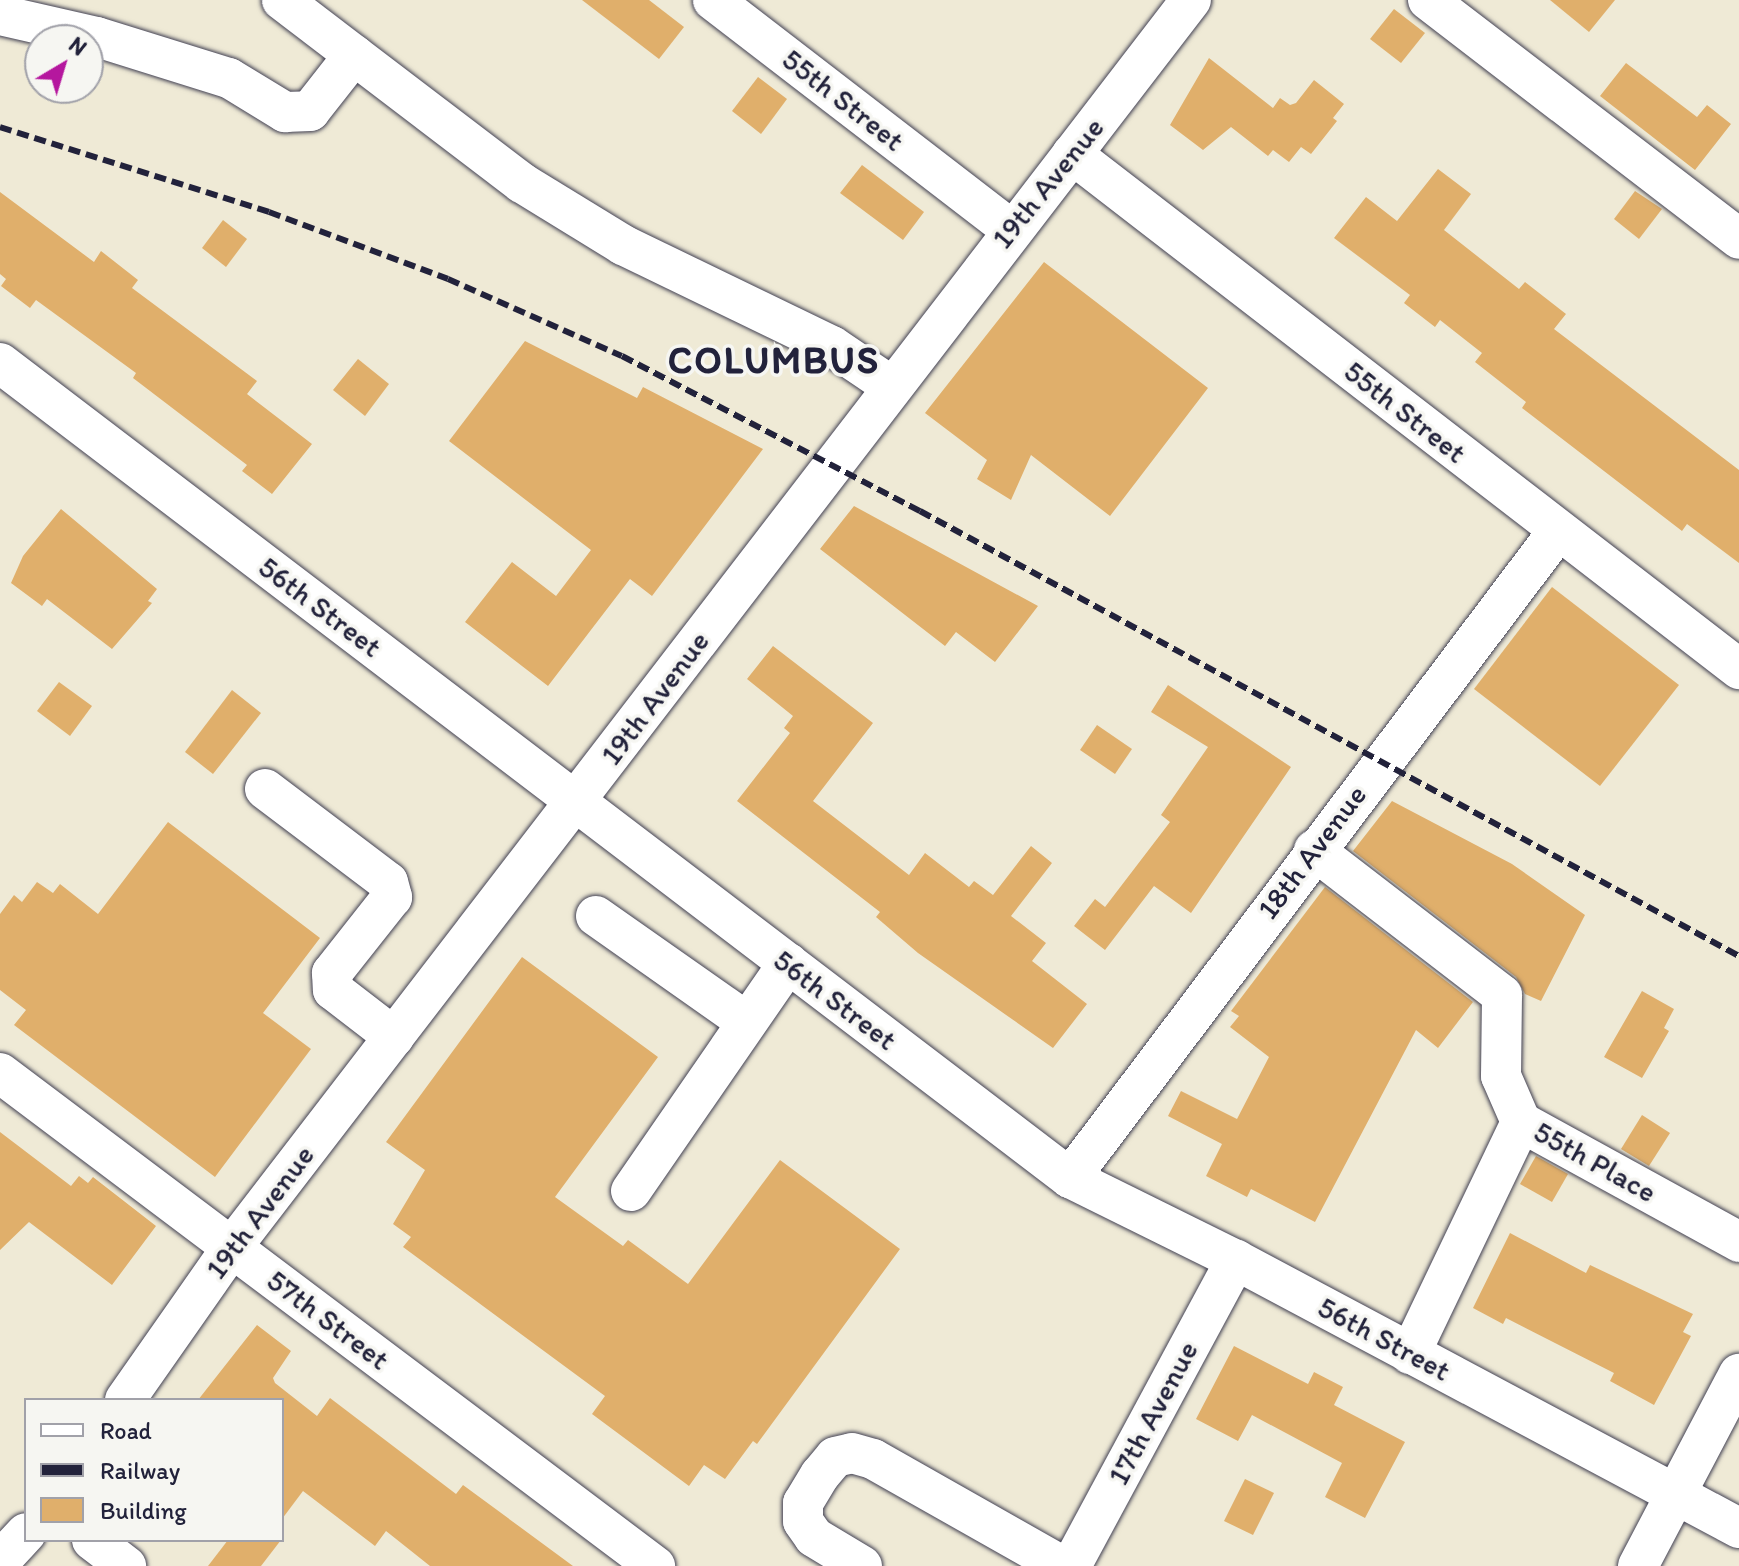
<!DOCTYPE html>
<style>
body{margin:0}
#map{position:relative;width:1739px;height:1566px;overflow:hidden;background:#efead6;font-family:Itim,sans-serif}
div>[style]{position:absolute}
.building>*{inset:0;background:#e0af6b}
.roads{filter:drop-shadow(0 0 2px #414052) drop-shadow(0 0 2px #414052)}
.minor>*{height:40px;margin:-20px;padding:0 20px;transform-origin:20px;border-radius:20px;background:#fff}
.rail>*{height:6px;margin-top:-3px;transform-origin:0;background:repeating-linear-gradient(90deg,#22223b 0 12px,transparent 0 18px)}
span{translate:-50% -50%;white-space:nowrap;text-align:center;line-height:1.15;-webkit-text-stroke:7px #f6f6f2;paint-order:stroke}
.street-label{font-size:30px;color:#22223b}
.district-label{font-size:38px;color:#22223b;font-weight:700;letter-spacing:2px}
.legend{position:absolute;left:24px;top:1398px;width:260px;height:144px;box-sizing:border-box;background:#f6f6f2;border:2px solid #a1a1a9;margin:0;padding:10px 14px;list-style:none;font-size:24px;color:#22223b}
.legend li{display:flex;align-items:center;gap:16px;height:40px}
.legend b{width:40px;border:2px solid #a1a1a9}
.north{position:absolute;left:24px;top:24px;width:80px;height:80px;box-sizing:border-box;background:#f6f6f2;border:2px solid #a1a1a9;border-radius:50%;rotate:38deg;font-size:22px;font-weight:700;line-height:32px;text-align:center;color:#22223b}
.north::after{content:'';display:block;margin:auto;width:28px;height:36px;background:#b5179e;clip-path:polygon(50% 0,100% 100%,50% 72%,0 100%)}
</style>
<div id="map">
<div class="building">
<div style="clip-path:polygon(582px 0,649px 0,684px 27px,659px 59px)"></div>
<div style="clip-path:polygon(1550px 0,1615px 0,1589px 32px)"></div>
<div style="clip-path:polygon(1394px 9px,1425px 33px,1401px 63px,1370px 39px)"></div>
<div style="clip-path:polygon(1209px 58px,1273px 108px,1280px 98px,1290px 105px,1296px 103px,1314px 80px,1344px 104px,1333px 118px,1337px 121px,1311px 154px,1301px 147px,1289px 162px,1273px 150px,1268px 156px,1231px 127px,1203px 150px,1170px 125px)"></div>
<div style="clip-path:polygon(1626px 63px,1697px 117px,1707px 105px,1731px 124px,1695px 170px,1600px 96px)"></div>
<div style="clip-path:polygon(758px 77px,787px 99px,761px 134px,732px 111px)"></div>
<div style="clip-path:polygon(862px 165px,924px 212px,903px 240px,840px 193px)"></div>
<div style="clip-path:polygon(1438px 169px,1471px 194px,1444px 230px,1519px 289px,1525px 282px,1566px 314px,1554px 329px,1739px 470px,1739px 563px,1687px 524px,1682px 531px,1522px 408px,1526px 402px,1475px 362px,1482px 353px,1440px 320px,1435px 327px,1404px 303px,1410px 295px,1334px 238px,1366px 197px,1397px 221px)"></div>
<div style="clip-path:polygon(1635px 191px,1662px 209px,1639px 239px,1614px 219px)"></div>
<div style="clip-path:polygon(0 192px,94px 262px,101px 251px,138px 280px,132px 288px,257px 381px,247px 394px,312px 444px,272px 494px,242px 471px,247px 465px,133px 378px,136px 373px,36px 300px,30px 308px,1px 286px,6px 279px,0 274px)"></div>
<div style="clip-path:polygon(223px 220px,247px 239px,226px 267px,202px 248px)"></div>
<div style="clip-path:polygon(1044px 262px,1208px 388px,1110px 516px,1031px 455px,1011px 500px,977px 479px,987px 460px,925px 413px)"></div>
<div style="clip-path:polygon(525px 341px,637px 398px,643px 387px,763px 449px,652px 596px,630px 579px,548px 686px,465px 622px,512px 562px,556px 596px,591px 550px,449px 441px)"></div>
<div style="clip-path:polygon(358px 359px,389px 384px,365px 416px,333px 390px)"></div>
<div style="clip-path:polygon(854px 506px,1038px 606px,995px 662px,956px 632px,945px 646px,820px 549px)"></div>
<div style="clip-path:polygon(61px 509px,157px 589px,148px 601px,152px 603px,112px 649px,47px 599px,42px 606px,11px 583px,23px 556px)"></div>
<div style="clip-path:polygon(1552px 587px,1679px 685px,1600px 786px,1474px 689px)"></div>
<div style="clip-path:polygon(773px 646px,873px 723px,813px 801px,909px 875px,925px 853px,969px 887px,974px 881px,993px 895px,1031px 846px,1052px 863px,1011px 916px,1046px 943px,1032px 961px,1087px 1004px,1053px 1048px,918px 953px,876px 917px,880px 912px,737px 801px,790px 733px,784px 728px,793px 716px,747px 679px)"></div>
<div style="clip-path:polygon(59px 682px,92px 706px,70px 736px,37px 711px)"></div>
<div style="clip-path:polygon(1168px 685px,1291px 767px,1191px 913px,1154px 886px,1105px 950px,1074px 926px,1095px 899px,1105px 907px,1170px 822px,1161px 815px,1208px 747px,1151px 712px)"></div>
<div style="clip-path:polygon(232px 690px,261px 713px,213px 774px,185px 752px)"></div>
<div style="clip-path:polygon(1097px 725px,1132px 749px,1115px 774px,1080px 750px)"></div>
<div style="clip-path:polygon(1392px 801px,1512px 864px,1585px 915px,1541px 1001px,1525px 994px,1516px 977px,1353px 851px)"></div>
<div style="clip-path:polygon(168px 822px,320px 938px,263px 1013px,311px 1049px,215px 1177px,14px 1025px,26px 1010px,0 990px,0 914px,14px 895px,22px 902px,37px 882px,53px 893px,60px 884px,98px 914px)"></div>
<div style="clip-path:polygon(1325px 887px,1473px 1002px,1438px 1048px,1416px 1030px,1315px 1222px,1251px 1189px,1247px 1197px,1206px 1176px,1222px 1144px,1168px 1116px,1181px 1091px,1237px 1119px,1269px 1057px,1230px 1027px,1239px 1016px,1231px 1011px)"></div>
<div style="clip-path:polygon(522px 957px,658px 1057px,555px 1197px,623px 1246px,628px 1240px,688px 1284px,780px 1160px,900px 1249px,757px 1444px,753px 1441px,725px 1479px,704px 1465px,689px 1486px,592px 1414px,605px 1396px,403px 1247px,411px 1237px,393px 1224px,425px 1170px,386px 1142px)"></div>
<div style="clip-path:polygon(1642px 991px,1674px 1009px,1664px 1028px,1669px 1031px,1642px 1078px,1604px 1057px)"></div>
<div style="clip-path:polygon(1642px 1115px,1670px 1133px,1649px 1166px,1621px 1149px)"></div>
<div style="clip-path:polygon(0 1132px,71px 1186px,79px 1176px,88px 1183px,93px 1177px,156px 1226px,112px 1285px,29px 1222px,0 1250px)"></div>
<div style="clip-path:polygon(1536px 1156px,1568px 1174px,1552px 1202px,1520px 1184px)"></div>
<div style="clip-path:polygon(1510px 1233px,1586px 1273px,1590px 1265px,1693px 1314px,1683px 1332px,1691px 1336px,1654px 1405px,1610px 1381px,1614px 1373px,1506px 1318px,1503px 1324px,1473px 1308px)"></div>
<div style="clip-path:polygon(257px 1325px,291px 1351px,273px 1378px,275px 1383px,317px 1416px,330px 1398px,456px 1494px,463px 1485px,573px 1566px,430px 1566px,386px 1531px,375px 1546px,303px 1491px,282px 1519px,282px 1400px,198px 1400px)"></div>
<div style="clip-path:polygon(1234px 1346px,1308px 1384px,1314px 1372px,1343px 1387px,1334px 1405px,1405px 1442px,1365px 1518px,1325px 1497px,1342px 1463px,1252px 1415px,1238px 1441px,1196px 1419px)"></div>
<div style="clip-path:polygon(1245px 1479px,1274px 1493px,1253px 1535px,1224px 1521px)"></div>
<div style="clip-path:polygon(228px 1540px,281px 1540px,261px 1566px,208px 1566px)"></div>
</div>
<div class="roads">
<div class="minor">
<div style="left:282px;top:0;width:91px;rotate:37.4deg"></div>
<div style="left:713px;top:0;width:375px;rotate:37.6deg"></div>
<div style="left:1428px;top:0;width:392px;rotate:37.5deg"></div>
<div style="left:0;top:15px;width:99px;rotate:12.8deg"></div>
<div style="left:97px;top:37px;width:138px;rotate:17.3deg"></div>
<div style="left:229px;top:78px;width:66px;rotate:31.3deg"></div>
<div style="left:285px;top:112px;width:25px;rotate:-2deg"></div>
<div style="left:310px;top:111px;width:71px;rotate:-51.8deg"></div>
<div style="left:354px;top:55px;width:211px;rotate:37.3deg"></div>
<div style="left:522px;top:183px;width:119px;rotate:31.5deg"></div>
<div style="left:623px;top:245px;width:232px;rotate:25.8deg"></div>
<div style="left:832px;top:346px;width:71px;rotate:34.1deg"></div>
<div style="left:1072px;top:154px;width:843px;rotate:37.67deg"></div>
<div style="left:0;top:363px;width:1345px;rotate:37.3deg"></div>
<div style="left:1070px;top:1178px;width:185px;rotate:26.3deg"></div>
<div style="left:1236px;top:1260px;width:570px;rotate:28.05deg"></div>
<div style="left:265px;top:789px;width:154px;rotate:37.1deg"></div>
<div style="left:388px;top:882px;width:16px;rotate:75deg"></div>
<div style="left:392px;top:897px;width:97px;rotate:128.3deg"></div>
<div style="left:332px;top:973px;width:17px;rotate:87deg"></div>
<div style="left:333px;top:990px;width:77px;rotate:37.6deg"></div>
<div style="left:1314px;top:850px;width:237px;rotate:37.6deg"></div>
<div style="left:1502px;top:995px;width:81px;rotate:90.7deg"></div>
<div style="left:1501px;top:1076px;width:50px;rotate:66.5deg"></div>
<div style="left:1521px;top:1122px;width:249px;rotate:28.8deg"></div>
<div style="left:596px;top:916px;width:184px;rotate:35.1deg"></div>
<div style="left:0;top:1073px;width:820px;rotate:36.97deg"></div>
<div style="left:1070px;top:1178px;width:810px;rotate:-52.97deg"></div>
<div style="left:631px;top:1191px;width:277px;rotate:-55.4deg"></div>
<div style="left:1410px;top:1354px;width:257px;rotate:-64.4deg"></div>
<div style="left:125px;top:1400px;width:187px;rotate:-55deg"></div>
<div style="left:232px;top:1247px;width:1573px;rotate:-52.44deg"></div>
<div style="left:92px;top:1540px;width:43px;rotate:37.4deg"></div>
<div style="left:0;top:1561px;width:38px;rotate:-47deg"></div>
<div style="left:862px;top:1566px;width:56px;rotate:-148.9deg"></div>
<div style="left:814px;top:1537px;width:19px;rotate:-125deg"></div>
<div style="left:803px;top:1521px;width:18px;rotate:-90deg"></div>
<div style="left:803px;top:1503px;width:33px;rotate:-59deg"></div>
<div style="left:820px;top:1475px;width:23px;rotate:-50deg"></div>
<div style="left:835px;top:1457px;width:17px;rotate:-13deg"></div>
<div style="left:852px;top:1453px;width:22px;rotate:16deg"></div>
<div style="left:873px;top:1459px;width:217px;rotate:29.5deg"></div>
<div style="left:1071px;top:1566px;width:348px;rotate:-61.7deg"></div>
<div style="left:1638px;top:1566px;width:217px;rotate:-62.3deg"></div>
</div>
</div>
<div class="rail">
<div style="left:0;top:127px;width:282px;rotate:17.5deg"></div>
<div style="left:269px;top:212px;width:191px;rotate:20.5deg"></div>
<div style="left:448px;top:279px;width:190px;rotate:23.9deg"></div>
<div style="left:622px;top:356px;width:336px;rotate:27.5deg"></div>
<div style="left:920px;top:511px;width:932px;rotate:28.52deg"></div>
</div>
<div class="street-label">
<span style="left:843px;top:100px;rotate:38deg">55th Street</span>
<span style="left:1048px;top:183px;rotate:-51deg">19th Avenue</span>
<span style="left:1405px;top:412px;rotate:38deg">55th Street</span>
<span style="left:320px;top:607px;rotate:37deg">56th Street</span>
<span style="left:655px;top:698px;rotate:-53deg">19th Avenue</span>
<span style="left:1312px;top:852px;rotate:-53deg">18th Avenue</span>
<span style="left:835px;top:1000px;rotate:37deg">56th Street</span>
<span style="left:1595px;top:1162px;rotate:29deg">55th Place</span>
<span style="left:260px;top:1212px;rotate:-53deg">19th Avenue</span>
<span style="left:328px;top:1320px;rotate:37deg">57th Street</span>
<span style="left:1384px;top:1339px;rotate:28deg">56th Street</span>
<span style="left:1153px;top:1413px;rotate:-62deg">17th Avenue</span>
</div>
<div class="district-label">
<span style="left:774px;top:361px">COLUMBUS</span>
</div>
<ul class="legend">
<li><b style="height:10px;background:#fff"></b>Road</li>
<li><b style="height:10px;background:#22223b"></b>Railway</li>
<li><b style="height:22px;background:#e0af6b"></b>Building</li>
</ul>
<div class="north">N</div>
</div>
